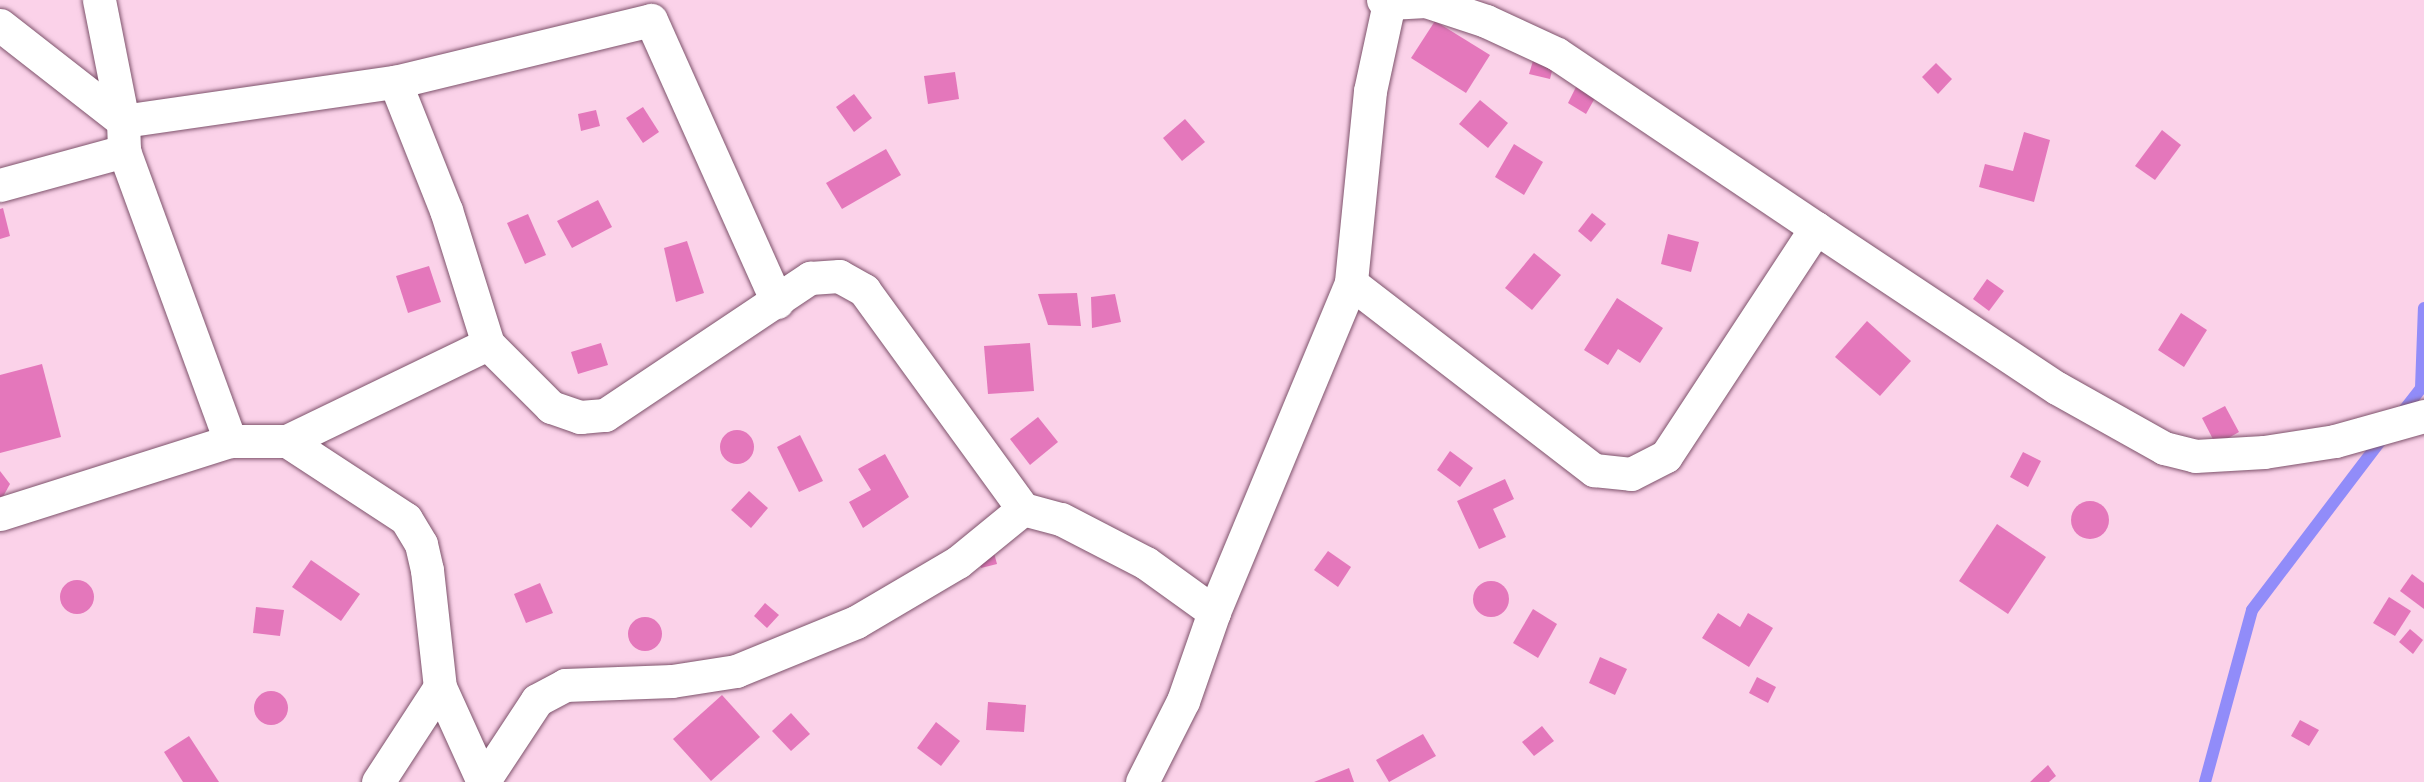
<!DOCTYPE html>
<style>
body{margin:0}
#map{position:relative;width:2424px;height:782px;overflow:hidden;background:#fbd2e9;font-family:Roboto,sans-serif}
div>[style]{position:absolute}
.stream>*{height:12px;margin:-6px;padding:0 6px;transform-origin:6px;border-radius:6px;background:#918cf9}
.building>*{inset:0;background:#e477bb}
.round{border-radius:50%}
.roads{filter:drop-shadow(0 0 2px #7e536c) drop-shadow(0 0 2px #7e536c)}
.minor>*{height:33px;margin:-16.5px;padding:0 16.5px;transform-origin:16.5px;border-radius:16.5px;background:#fff}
span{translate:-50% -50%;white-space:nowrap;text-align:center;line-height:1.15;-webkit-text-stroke:4.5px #fbe6f2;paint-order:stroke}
</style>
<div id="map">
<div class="stream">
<div style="left:2401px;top:414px;width:33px;rotate:-52deg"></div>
<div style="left:2421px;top:388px;width:80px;rotate:-87.9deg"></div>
<div style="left:2205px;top:782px;width:178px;rotate:-74.7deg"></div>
<div style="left:2252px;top:610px;width:220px;rotate:-52.8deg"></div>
</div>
<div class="building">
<div style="clip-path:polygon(1435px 21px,1490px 55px,1466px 93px,1411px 58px)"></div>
<div style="clip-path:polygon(1533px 61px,1553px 67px,1550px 79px,1529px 74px)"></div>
<div style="clip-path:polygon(1936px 63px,1952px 79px,1938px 94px,1922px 77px)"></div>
<div style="clip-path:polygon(955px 72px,959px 99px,928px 104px,924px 76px)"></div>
<div style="clip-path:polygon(1576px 87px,1595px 98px,1586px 114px,1568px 103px)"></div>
<div style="clip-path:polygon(854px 94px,872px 118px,854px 132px,836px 107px)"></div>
<div style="clip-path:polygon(1480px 100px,1508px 123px,1488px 148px,1459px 124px)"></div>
<div style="clip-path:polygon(643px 107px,659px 132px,643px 143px,626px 118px)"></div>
<div style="clip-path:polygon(596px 110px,600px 126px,581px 131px,578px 114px)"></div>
<div style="clip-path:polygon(1185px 119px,1205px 142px,1182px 161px,1163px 138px)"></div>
<div style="clip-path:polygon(2162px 130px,2181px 145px,2155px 180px,2135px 166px)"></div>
<div style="clip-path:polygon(2024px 132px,2050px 140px,2034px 202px,1979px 187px,1985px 164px,2013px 171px)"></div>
<div style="clip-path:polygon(1514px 144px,1543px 162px,1524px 195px,1495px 177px)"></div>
<div style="clip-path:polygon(886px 149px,901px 175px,842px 209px,826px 183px)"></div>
<div style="clip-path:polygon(598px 200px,612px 227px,572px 248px,557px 221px)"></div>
<div style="clip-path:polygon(3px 208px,10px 236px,0 239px,0 209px)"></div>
<div style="clip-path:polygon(1592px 213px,1606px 224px,1591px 242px,1578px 231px)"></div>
<div style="clip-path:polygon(528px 214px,546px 255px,525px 264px,507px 223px)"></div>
<div style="clip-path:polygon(1668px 234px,1699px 242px,1691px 272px,1661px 264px)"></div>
<div style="clip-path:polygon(687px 241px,704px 293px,676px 302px,664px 248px)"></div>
<div style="clip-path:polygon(1534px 253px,1561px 275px,1532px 310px,1505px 288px)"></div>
<div style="clip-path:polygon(429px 266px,441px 302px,408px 313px,396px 276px)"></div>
<div style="clip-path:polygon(1987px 279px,2004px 291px,1989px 311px,1973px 299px)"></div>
<div style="clip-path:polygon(1077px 293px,1081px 326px,1048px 325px,1038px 294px)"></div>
<div style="clip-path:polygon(1115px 294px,1121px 322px,1092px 328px,1091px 297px)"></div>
<div style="clip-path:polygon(1617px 298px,1663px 328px,1640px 363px,1618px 349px,1608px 365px,1584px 350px)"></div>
<div style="clip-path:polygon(2181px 313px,2207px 330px,2184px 367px,2158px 350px)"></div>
<div style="clip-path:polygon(1867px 321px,1911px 361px,1880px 396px,1835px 357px)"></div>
<div style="clip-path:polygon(601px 343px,608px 365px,578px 374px,571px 352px)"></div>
<div style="clip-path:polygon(1030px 343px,1034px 391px,988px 394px,984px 346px)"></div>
<div style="clip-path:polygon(42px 364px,61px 437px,0 453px,0 375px)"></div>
<div style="clip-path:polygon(2225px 406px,2239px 432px,2216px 445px,2202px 418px)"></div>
<div style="clip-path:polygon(1038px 417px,1058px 442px,1030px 465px,1010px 439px)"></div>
<div class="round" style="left:720px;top:430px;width:34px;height:34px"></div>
<div style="clip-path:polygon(800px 435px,823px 481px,799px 492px,777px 447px)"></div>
<div style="clip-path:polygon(1450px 451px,1473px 468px,1460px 487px,1437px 470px)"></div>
<div style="clip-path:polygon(2023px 452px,2041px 461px,2028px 487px,2010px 477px)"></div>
<div style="clip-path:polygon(885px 454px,909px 497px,863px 528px,849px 502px,871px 490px,858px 469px)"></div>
<div style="clip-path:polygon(0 471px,10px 484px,0 502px)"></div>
<div style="clip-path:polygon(1505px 479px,1514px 499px,1493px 509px,1506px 537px,1479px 549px,1457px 501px)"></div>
<div style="clip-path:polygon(749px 491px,768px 508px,751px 528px,731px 510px)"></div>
<div class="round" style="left:2071px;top:501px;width:38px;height:38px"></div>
<div style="clip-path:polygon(1997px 524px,2046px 557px,2008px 614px,1959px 581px)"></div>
<div style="clip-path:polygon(1328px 551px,1351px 567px,1338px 587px,1314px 570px)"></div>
<div style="clip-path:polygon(994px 553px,997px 564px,981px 568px,978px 558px)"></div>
<div style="clip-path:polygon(311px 560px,360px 594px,341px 621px,292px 587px)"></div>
<div style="clip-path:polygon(2412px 574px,2424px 583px,2424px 609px,2400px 591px)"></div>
<div class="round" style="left:60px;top:580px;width:34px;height:34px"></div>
<div class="round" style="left:1473px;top:581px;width:36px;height:36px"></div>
<div style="clip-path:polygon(540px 583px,553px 613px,526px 623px,514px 594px)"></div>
<div style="clip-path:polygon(2389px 597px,2411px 611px,2395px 636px,2373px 623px)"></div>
<div style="clip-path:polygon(765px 603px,779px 615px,767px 628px,754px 616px)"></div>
<div style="clip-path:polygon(256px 607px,284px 610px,280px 636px,253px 633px)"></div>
<div style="clip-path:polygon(1533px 609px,1557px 624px,1538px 658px,1513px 643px)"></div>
<div style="clip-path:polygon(1718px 613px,1740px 627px,1748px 613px,1773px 628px,1749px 667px,1702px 638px)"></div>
<div class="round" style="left:628px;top:617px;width:34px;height:34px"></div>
<div style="clip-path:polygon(2410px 629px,2423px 640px,2413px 654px,2399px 642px)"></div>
<div style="clip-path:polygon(1600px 657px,1627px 669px,1615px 695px,1589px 683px)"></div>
<div style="clip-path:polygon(1757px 677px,1776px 687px,1768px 703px,1749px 693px)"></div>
<div class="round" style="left:254px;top:691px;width:34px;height:34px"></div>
<div style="clip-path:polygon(722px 695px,760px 737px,711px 781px,673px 739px)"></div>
<div style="clip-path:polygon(988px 702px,1026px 705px,1024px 732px,986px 730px)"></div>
<div style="clip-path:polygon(791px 713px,810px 734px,791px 751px,772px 731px)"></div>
<div style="clip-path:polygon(2300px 720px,2319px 730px,2309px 746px,2291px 736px)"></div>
<div style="clip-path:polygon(936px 722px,960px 741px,941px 766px,917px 748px)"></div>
<div style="clip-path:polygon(1542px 726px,1554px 741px,1534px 756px,1522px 742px)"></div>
<div style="clip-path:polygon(1423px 734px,1436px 756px,1389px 782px,1376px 760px)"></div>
<div style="clip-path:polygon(189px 736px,219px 782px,183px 782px,164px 752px)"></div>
<div style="clip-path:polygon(2048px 765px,2056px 776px,2049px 782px,2030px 782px)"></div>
<div style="clip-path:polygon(1349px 768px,1354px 782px,1314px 782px)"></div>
</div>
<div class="roads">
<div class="minor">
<div style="left:99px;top:0;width:123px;rotate:78.8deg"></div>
<div style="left:123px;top:121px;width:275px;rotate:-8.2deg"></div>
<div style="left:395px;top:82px;width:263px;rotate:-13.6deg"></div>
<div style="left:651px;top:20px;width:309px;rotate:65.9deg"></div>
<div style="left:1383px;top:0;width:7px;rotate:27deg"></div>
<div style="left:1389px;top:3px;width:90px;rotate:102.2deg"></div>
<div style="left:1370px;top:91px;width:193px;rotate:95.7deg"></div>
<div style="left:1351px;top:283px;width:307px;rotate:37.6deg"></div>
<div style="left:1594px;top:470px;width:37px;rotate:6deg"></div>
<div style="left:1631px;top:474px;width:39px;rotate:-27deg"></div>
<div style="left:1666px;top:456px;width:273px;rotate:-56.7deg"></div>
<div style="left:1816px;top:228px;width:289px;rotate:33.6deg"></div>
<div style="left:2057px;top:388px;width:123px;rotate:29.3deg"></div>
<div style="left:2164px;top:448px;width:32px;rotate:14deg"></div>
<div style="left:2195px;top:456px;width:69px;rotate:-3.3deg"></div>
<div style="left:2264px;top:452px;width:72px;rotate:-8.8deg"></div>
<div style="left:2335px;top:441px;width:92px;rotate:-15.7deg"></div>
<div style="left:1389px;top:3px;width:37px;rotate:-3deg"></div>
<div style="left:1426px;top:1px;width:63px;rotate:18.4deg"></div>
<div style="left:1486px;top:21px;width:78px;rotate:24.9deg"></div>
<div style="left:1557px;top:54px;width:312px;rotate:33.9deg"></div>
<div style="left:0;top:25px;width:156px;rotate:38deg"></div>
<div style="left:123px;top:121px;width:30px;rotate:88deg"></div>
<div style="left:124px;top:151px;width:309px;rotate:69.9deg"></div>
<div style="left:230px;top:441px;width:57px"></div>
<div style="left:287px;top:441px;width:142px;rotate:33.2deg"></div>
<div style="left:406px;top:519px;width:29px;rotate:59deg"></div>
<div style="left:421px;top:544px;width:27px;rotate:77deg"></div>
<div style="left:427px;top:570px;width:118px;rotate:83.7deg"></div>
<div style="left:440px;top:687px;width:104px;rotate:65.6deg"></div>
<div style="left:395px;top:82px;width:138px;rotate:68.3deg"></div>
<div style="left:446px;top:210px;width:140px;rotate:72.6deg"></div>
<div style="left:488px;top:344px;width:89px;rotate:45deg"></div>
<div style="left:551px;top:407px;width:31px;rotate:19deg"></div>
<div style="left:580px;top:417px;width:25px;rotate:-5deg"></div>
<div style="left:605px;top:415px;width:247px;rotate:-33.8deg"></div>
<div style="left:810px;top:278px;width:29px;rotate:-4deg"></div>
<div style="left:839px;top:276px;width:29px;rotate:29deg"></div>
<div style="left:864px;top:290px;width:271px;rotate:54deg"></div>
<div style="left:1023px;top:509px;width:39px;rotate:15deg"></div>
<div style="left:1061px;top:519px;width:96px;rotate:27.4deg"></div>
<div style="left:1146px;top:563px;width:84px;rotate:35.8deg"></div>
<div style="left:0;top:185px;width:129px;rotate:-15.3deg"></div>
<div style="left:287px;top:441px;width:223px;rotate:-25.8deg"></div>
<div style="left:0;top:514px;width:241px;rotate:-17.6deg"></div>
<div style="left:378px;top:782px;width:113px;rotate:-56.9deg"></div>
<div style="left:483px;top:782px;width:98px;rotate:-56.6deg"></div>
<div style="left:537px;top:700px;width:32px;rotate:-28deg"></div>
<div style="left:565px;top:685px;width:107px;rotate:-2.1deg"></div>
<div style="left:672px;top:681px;width:65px;rotate:-8.9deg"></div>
<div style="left:736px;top:671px;width:130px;rotate:-22.2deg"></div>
<div style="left:856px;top:622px;width:118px;rotate:-30.5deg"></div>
<div style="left:958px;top:562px;width:84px;rotate:-39.2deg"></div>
<div style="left:1142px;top:782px;width:91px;rotate:-63.2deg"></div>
<div style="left:1183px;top:701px;width:94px;rotate:-70.8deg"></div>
<div style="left:1214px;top:612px;width:356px;rotate:-67.4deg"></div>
</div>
</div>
</div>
